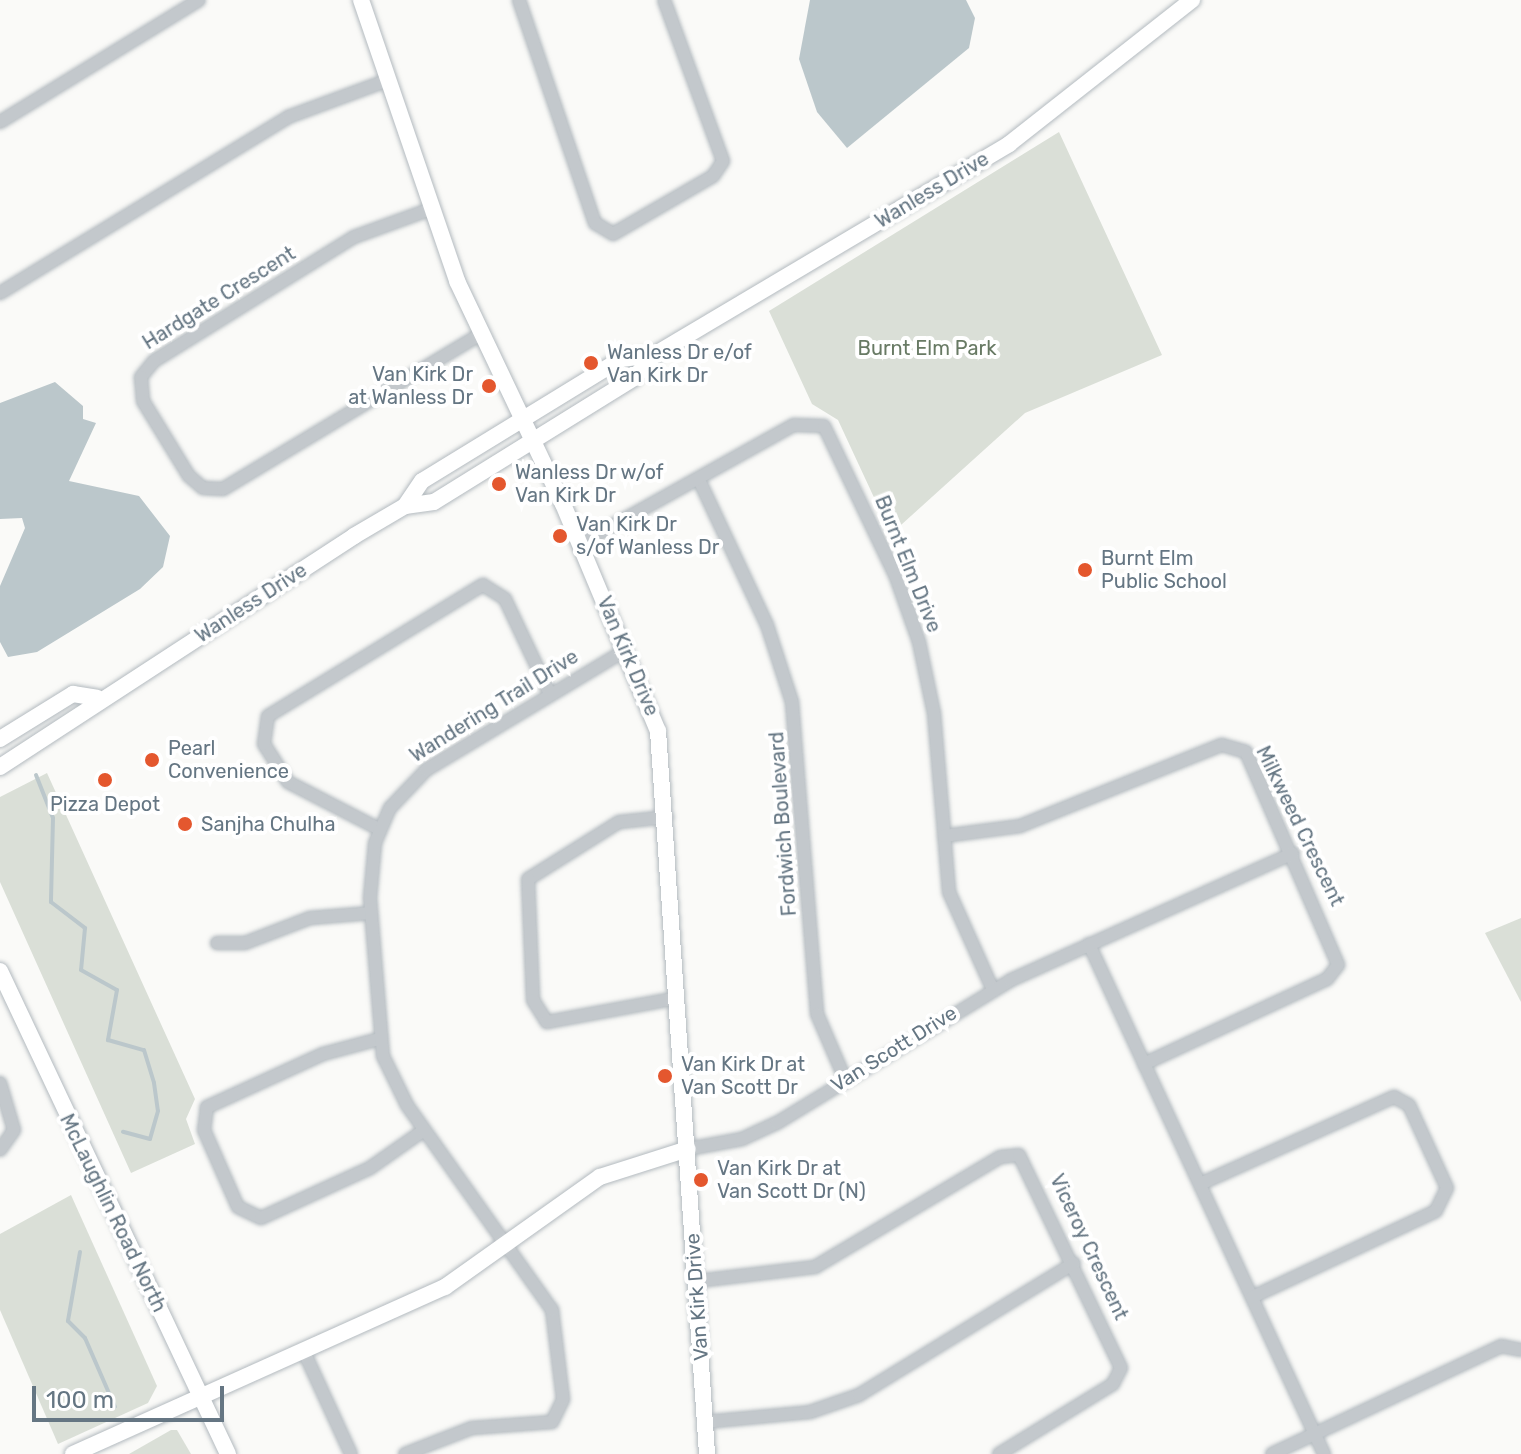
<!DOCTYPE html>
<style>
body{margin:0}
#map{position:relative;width:1521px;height:1454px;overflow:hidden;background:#fafaf8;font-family:Rubik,sans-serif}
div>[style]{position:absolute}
.green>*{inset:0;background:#dadfd7}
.water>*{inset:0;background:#bbc7cb}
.stream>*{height:4px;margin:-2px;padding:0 2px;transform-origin:2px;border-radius:2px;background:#bbc7cb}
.roads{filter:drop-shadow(0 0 2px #b3babf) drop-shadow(0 0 2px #b3babf)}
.street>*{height:12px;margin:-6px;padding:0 6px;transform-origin:6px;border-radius:6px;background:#c3c8cc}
.secondary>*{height:16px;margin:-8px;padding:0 8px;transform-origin:8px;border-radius:8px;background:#fff}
.dots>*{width:22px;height:22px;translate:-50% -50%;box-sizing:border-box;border:4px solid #fff;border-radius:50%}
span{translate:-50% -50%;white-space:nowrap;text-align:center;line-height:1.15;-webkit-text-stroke:8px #fff;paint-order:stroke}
.street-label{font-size:20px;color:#657683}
.park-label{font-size:20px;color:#687a64}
.poi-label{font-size:20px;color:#657683}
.left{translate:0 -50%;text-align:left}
.right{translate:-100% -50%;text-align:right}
.scale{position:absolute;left:32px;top:1386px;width:192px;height:36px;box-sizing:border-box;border:4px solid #657683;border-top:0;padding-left:10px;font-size:24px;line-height:28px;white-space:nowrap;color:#657683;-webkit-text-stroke:6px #fff;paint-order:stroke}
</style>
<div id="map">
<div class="green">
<div style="clip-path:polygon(1059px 132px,1162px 355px,1025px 413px,891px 534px,838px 420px,812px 404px,769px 311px)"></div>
<div style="clip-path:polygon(47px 773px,195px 1099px,186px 1119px,195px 1144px,131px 1173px,0 882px,0 797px)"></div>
<div style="clip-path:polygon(1521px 918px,1521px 1002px,1485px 933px)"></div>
<div style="clip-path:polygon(71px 1195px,157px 1386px,148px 1403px,58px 1444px,0 1310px,0 1234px)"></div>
<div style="clip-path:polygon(177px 1430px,191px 1454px,129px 1454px,171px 1430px)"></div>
</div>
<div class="water">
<div style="clip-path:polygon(810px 0,966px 0,975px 18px,969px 48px,847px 148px,817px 112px,799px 59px)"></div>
<div style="clip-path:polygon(55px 382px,83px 406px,83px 419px,96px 423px,69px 481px,139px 496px,170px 536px,163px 567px,140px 589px,37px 652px,8px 657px,0 642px,0 586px,25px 528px,22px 518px,0 519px,0 403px)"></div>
</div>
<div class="stream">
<div style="left:36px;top:775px;width:46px;rotate:68.4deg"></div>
<div style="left:53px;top:818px;width:84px;rotate:91.4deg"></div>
<div style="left:51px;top:902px;width:43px;rotate:37.4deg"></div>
<div style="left:85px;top:928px;width:42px;rotate:95.4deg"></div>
<div style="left:81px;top:970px;width:41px;rotate:29.1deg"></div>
<div style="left:117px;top:990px;width:51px;rotate:100.2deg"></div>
<div style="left:108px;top:1040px;width:37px;rotate:16deg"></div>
<div style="left:144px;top:1050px;width:34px;rotate:73deg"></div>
<div style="left:154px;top:1083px;width:28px;rotate:82deg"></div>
<div style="left:158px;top:1111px;width:29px;rotate:106deg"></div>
<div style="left:150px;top:1139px;width:28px;rotate:-165deg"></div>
<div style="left:80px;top:1252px;width:70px;rotate:99.9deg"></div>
<div style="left:68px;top:1321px;width:24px;rotate:45deg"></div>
<div style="left:85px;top:1338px;width:75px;rotate:66.5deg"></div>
</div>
<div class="roads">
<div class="street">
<div style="left:519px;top:0;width:236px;rotate:71.2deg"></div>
<div style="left:595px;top:223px;width:21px;rotate:31deg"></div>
<div style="left:613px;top:234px;width:116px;rotate:-30.1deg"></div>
<div style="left:713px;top:176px;width:18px;rotate:-56deg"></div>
<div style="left:723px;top:161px;width:171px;rotate:-110.1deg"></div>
<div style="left:0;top:122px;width:233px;rotate:-31.5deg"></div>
<div style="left:431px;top:209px;width:82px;rotate:160deg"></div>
<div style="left:354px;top:237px;width:235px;rotate:148.2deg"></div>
<div style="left:154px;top:361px;width:21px;rotate:129deg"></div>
<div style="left:141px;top:377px;width:24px;rotate:85deg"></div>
<div style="left:143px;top:401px;width:88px;rotate:58.5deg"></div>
<div style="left:189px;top:476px;width:18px;rotate:41deg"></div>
<div style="left:203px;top:488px;width:20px;rotate:3deg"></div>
<div style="left:223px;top:489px;width:303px;rotate:-31deg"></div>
<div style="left:0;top:293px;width:338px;rotate:-31.4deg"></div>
<div style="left:288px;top:117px;width:107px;rotate:-20.3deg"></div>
<div style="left:700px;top:482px;width:158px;rotate:64.9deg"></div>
<div style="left:767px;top:625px;width:81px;rotate:72deg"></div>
<div style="left:792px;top:702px;width:313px;rotate:85.4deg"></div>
<div style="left:817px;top:1014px;width:71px;rotate:66.7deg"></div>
<div style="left:580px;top:544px;width:245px;rotate:-29.1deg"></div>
<div style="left:794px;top:425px;width:30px;rotate:2deg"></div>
<div style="left:824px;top:426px;width:167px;rotate:64.5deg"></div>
<div style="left:896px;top:577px;width:69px;rotate:70.5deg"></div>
<div style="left:919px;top:642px;width:73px;rotate:78.1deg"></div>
<div style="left:934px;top:713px;width:180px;rotate:85.2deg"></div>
<div style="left:949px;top:892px;width:107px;rotate:65.8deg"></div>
<div style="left:667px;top:817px;width:48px;rotate:174.1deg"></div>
<div style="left:619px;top:822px;width:107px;rotate:147.9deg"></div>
<div style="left:528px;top:879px;width:121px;rotate:87.6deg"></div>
<div style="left:533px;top:1000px;width:26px;rotate:58deg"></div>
<div style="left:547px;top:1022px;width:133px;rotate:-10.4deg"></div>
<div style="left:379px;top:829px;width:102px;rotate:-152.7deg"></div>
<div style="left:288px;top:782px;width:45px;rotate:-122.3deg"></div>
<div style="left:264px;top:744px;width:28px;rotate:-82deg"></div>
<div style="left:268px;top:716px;width:252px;rotate:-31.4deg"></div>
<div style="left:483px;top:585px;width:26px;rotate:32deg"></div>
<div style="left:505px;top:599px;width:105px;rotate:64.7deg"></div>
<div style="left:944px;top:836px;width:77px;rotate:-7.5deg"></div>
<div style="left:1020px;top:826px;width:218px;rotate:-21.9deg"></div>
<div style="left:1222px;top:745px;width:25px;rotate:16deg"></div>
<div style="left:1246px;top:752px;width:232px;rotate:66.6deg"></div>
<div style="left:1338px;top:965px;width:18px;rotate:128deg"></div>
<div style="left:1327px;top:979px;width:202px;rotate:155.1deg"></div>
<div style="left:217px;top:943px;width:28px"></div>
<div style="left:245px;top:943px;width:70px;rotate:-21deg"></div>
<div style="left:310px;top:918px;width:61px;rotate:-4.7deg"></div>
<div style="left:1089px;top:944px;width:562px;rotate:65.26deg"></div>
<div style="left:379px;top:1039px;width:58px;rotate:165deg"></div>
<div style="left:323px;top:1054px;width:128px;rotate:155.4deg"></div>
<div style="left:207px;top:1107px;width:23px;rotate:97deg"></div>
<div style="left:204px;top:1130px;width:84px;rotate:66.2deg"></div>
<div style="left:238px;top:1207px;width:25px;rotate:26deg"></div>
<div style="left:261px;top:1218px;width:120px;rotate:-24.6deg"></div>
<div style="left:370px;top:1168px;width:66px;rotate:-35.1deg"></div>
<div style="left:0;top:1083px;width:49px;rotate:73.4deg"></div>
<div style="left:14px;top:1130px;width:24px;rotate:125deg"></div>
<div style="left:688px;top:1149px;width:55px;rotate:-10.5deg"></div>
<div style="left:742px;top:1139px;width:38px;rotate:-25deg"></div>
<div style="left:777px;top:1123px;width:274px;rotate:-31.4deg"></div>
<div style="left:1011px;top:980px;width:309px;rotate:-24.2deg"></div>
<div style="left:1200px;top:1184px;width:213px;rotate:-24.2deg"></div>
<div style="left:1394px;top:1097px;width:17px;rotate:28deg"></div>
<div style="left:1409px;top:1105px;width:91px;rotate:65.4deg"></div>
<div style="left:1447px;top:1188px;width:25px;rotate:116deg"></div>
<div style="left:1436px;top:1211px;width:203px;rotate:154.9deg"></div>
<div style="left:697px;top:1281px;width:119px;rotate:-6.8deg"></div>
<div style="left:815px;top:1267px;width:215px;rotate:-30.7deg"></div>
<div style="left:1000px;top:1157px;width:19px;rotate:-6deg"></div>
<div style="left:1019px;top:1155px;width:236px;rotate:64.4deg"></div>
<div style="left:1121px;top:1368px;width:18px;rotate:117deg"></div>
<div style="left:1113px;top:1384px;width:134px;rotate:148.4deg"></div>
<div style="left:305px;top:1354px;width:110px;rotate:65.3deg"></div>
<div style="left:705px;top:1422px;width:105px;rotate:-5.4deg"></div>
<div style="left:810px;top:1412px;width:52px;rotate:-19.1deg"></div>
<div style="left:859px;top:1395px;width:252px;rotate:-31.5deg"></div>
<div style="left:405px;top:1454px;width:72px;rotate:-21.2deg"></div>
<div style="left:472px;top:1428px;width:80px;rotate:-4.3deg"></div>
<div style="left:552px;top:1422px;width:25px;rotate:-64deg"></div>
<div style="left:563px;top:1399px;width:90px;rotate:-97deg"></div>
<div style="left:552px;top:1310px;width:251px;rotate:-125.3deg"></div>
<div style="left:407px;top:1105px;width:55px;rotate:-116.1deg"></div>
<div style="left:383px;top:1056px;width:159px;rotate:-94.7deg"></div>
<div style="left:370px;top:898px;width:55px;rotate:-84.8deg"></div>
<div style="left:375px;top:843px;width:38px;rotate:-67deg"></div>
<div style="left:390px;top:808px;width:52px;rotate:-46.5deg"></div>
<div style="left:426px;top:770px;width:233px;rotate:-31deg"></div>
<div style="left:1272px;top:1454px;width:253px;rotate:-25.2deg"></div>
<div style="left:1501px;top:1346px;width:20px;rotate:11deg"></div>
</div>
<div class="secondary">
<div style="left:361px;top:0;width:297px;rotate:71.1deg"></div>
<div style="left:457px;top:281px;width:247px;rotate:64.6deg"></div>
<div style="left:563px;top:504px;width:246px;rotate:67.3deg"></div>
<div style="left:658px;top:731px;width:725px;rotate:86.12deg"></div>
<div style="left:405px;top:506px;width:30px;rotate:-56deg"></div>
<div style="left:422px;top:481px;width:233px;rotate:-31.5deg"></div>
<div style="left:621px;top:359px;width:33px;rotate:-7deg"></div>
<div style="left:0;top:739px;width:86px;rotate:-31.7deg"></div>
<div style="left:73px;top:694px;width:24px;rotate:9deg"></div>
<div style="left:0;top:767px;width:423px;rotate:-33.1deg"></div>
<div style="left:354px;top:536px;width:59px;rotate:-30.5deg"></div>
<div style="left:405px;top:506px;width:29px;rotate:-8deg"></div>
<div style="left:434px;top:502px;width:235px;rotate:-31.8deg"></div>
<div style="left:634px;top:378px;width:30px;rotate:-49deg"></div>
<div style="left:654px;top:355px;width:413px;rotate:-30.7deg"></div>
<div style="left:1009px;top:144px;width:233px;rotate:-38.2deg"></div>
<div style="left:0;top:971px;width:534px;rotate:64.73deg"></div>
<div style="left:73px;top:1454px;width:408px;rotate:-24.2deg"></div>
<div style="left:445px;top:1287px;width:190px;rotate:-35.4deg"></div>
<div style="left:600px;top:1177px;width:92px;rotate:-17.7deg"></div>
</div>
</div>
<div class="dots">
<div style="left:591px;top:363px;background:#e4572e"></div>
<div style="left:489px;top:386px;background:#e4572e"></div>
<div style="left:499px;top:484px;background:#e4572e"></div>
<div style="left:560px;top:536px;background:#e4572e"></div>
<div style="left:1085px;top:570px;background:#e4572e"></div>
<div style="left:152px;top:760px;background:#e4572e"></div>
<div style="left:105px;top:780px;background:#e4572e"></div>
<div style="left:185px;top:824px;background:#e4572e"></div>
<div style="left:665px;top:1076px;background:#e4572e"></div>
<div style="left:701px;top:1180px;background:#e4572e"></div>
</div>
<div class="street-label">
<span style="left:932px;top:190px;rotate:-31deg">Wanless Drive</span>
<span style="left:219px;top:298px;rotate:-32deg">Hardgate Crescent</span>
<span style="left:908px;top:564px;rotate:68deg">Burnt Elm Drive</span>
<span style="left:251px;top:603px;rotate:-33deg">Wanless Drive</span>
<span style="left:628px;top:656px;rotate:67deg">Van Kirk Drive</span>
<span style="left:494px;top:706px;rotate:-32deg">Wandering Trail Drive</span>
<span style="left:783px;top:824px;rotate:-94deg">Fordwich Boulevard</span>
<span style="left:1300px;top:826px;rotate:64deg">Milkweed Crescent</span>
<span style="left:894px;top:1049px;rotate:-32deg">Van Scott Drive</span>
<span style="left:113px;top:1213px;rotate:64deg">McLaughlin Road North</span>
<span style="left:1089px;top:1247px;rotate:65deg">Viceroy Crescent</span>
<span style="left:697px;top:1297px;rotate:-94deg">Van Kirk Drive</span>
</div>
<div class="park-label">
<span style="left:927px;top:348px">Burnt Elm Park</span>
</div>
<div class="poi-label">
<span class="left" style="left:607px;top:364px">Wanless Dr e/of<br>Van Kirk Dr</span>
<span class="right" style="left:473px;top:386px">Van Kirk Dr<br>at Wanless Dr</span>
<span class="left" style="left:515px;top:484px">Wanless Dr w/of<br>Van Kirk Dr</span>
<span class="left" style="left:576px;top:536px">Van Kirk Dr<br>s/of Wanless Dr</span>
<span class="left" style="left:1101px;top:570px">Burnt Elm<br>Public School</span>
<span class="left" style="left:168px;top:760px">Pearl<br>Convenience</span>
<span style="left:105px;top:804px">Pizza Depot</span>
<span class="left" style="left:201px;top:824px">Sanjha Chulha</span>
<span class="left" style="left:681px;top:1076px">Van Kirk Dr at<br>Van Scott Dr</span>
<span class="left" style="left:717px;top:1180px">Van Kirk Dr at<br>Van Scott Dr (N)</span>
</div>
<div class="scale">100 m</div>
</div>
